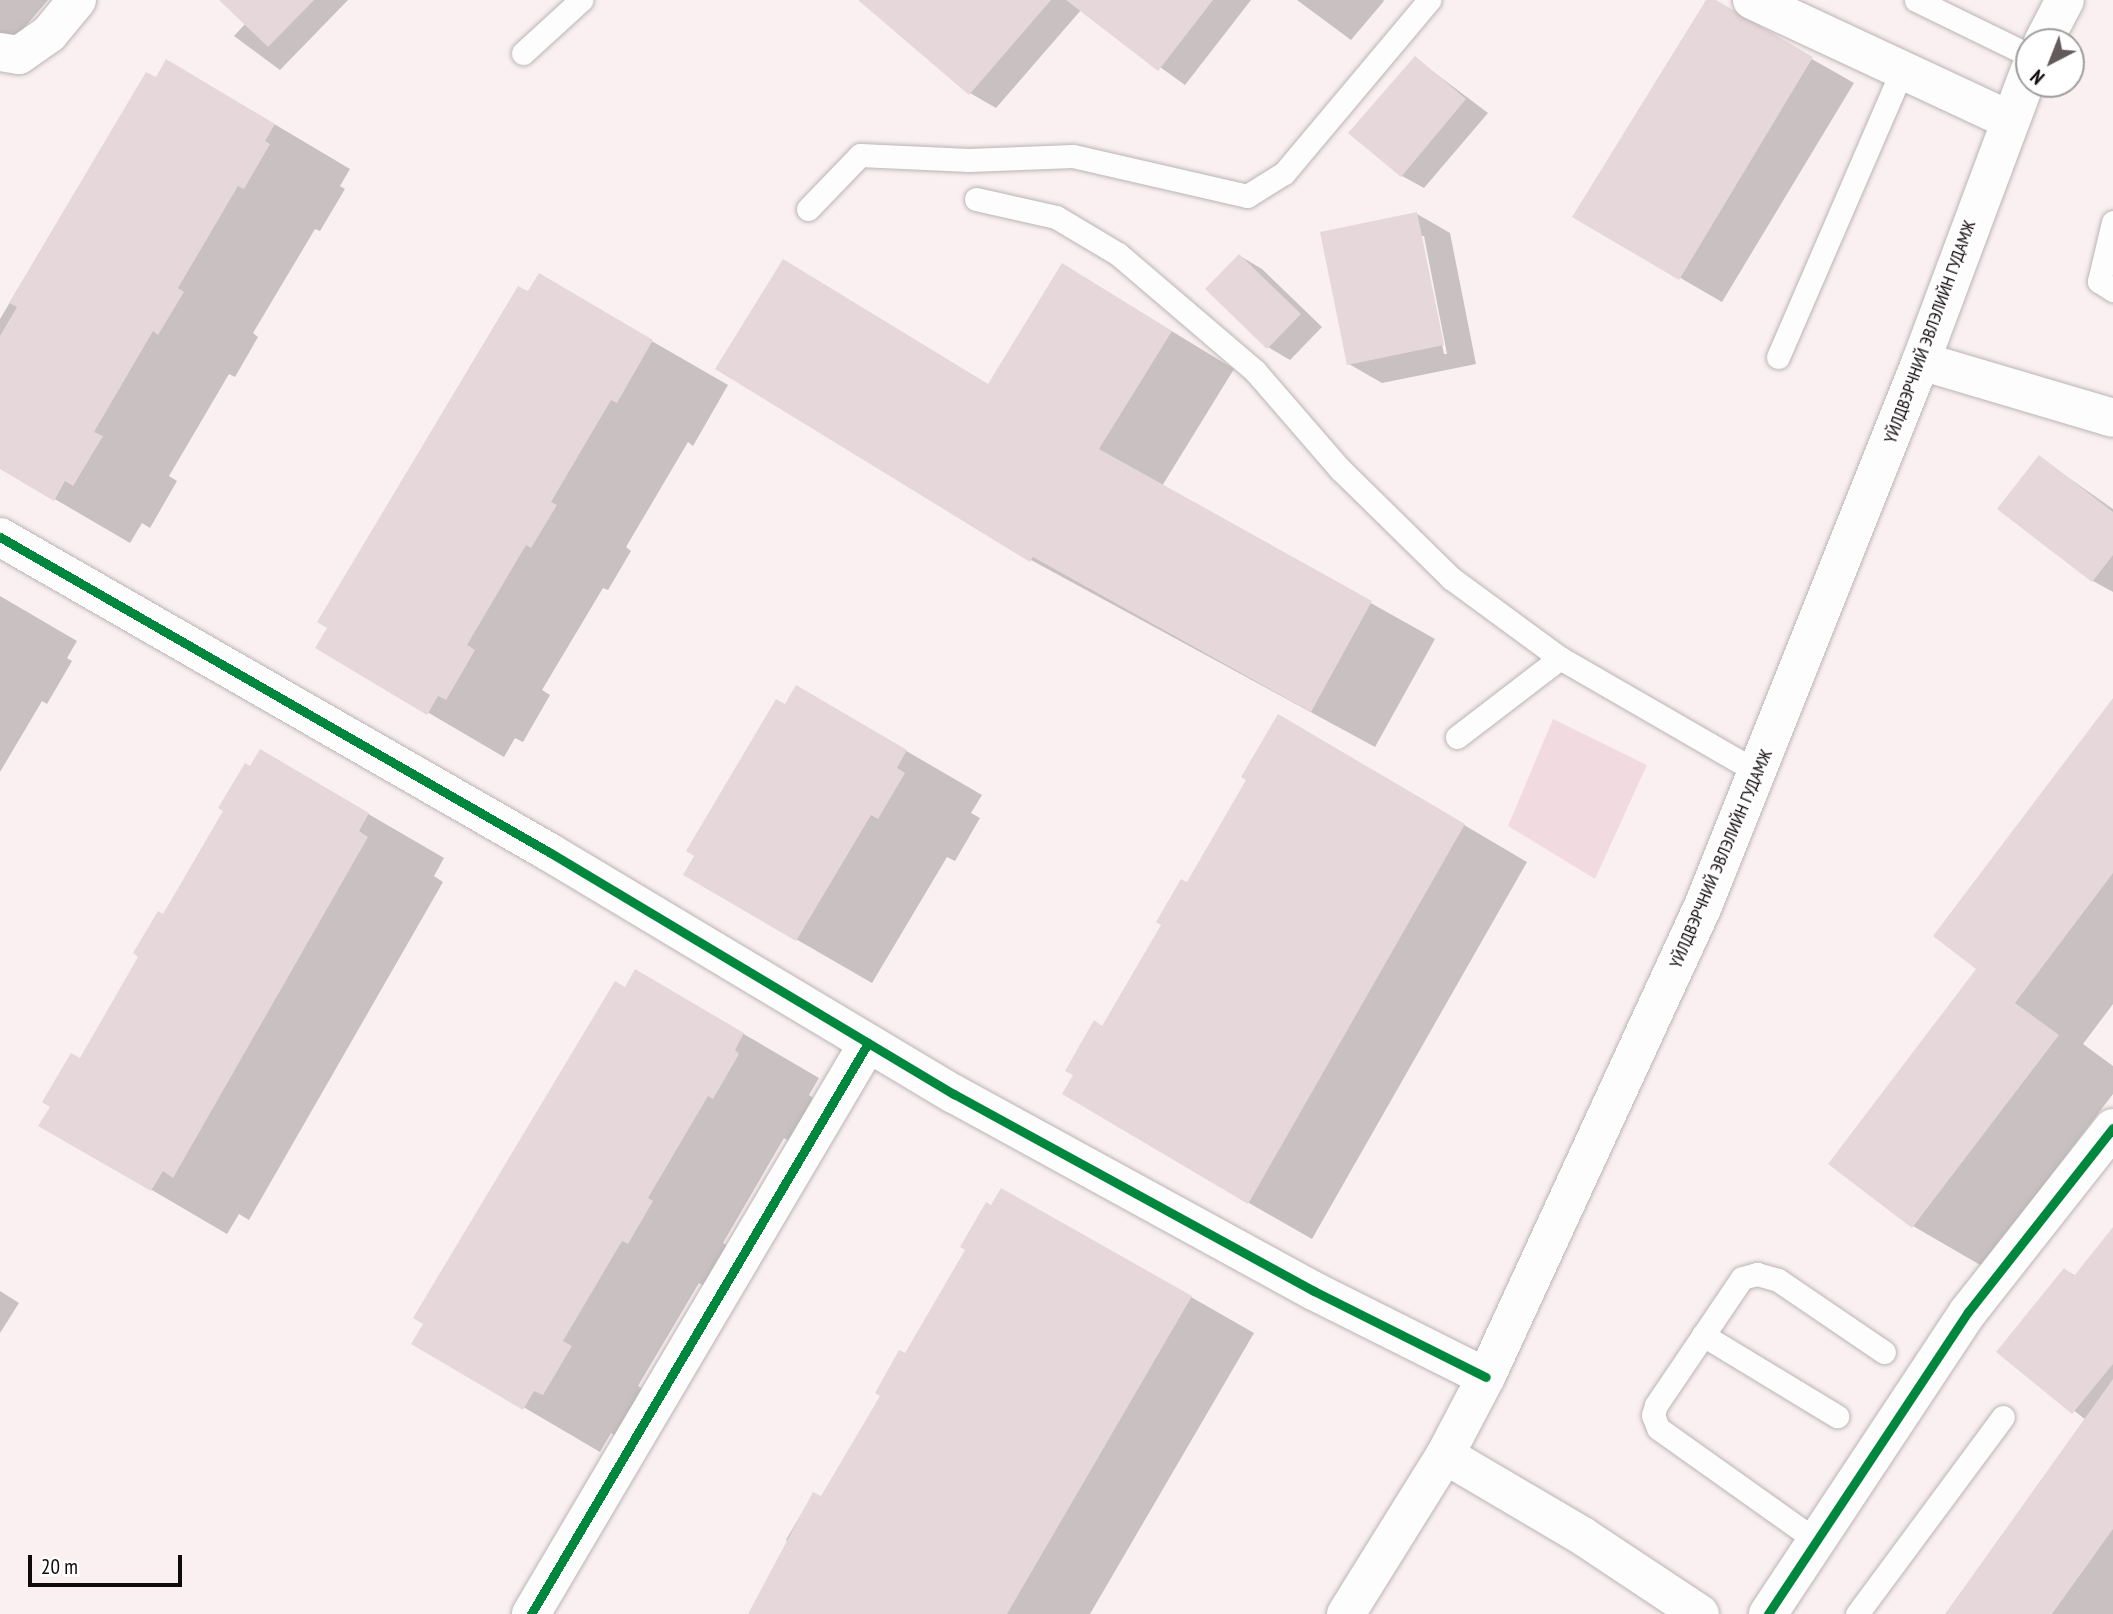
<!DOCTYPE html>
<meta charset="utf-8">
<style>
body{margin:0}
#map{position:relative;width:2113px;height:1614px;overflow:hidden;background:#faf0f2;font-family:"PT Sans Narrow",sans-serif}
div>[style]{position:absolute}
.green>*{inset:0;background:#f2dbe0}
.shadow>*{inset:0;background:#0003}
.building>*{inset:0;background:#e6d7da}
.roads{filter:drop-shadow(0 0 2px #bbb4b5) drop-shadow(0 0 2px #bbb4b5)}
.lane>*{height:23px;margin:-11.5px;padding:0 11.5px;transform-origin:11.5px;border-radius:11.5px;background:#fefdfd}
.street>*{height:38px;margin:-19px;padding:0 19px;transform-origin:19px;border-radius:19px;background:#fefdfd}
.secondary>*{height:38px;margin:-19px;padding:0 19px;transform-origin:19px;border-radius:19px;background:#fefdfd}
.cycleway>*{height:9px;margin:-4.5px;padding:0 4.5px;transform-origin:4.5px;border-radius:4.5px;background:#00873e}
span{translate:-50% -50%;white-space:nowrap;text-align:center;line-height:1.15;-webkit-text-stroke:5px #fff;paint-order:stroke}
.street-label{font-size:18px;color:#110a0c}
.north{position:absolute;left:2015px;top:28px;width:70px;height:70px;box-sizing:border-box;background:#fff;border:2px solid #a09d9e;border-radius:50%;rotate:222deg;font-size:19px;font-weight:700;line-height:28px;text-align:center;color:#110a0c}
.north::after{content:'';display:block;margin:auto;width:24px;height:32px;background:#635a5c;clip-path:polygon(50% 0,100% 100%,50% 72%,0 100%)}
.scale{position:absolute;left:28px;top:1555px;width:154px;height:32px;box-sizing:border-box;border:4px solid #110a0c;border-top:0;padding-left:9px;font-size:21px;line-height:24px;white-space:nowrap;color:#110a0c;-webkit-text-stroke:5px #fff;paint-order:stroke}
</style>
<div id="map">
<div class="green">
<div style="clip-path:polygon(1553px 719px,1647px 765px,1595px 879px,1508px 826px)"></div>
</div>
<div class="shadow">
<div style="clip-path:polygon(0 0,48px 0,12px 42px,0 35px)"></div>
<div style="clip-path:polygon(221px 0,348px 0,280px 70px,234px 36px,246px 23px)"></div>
<div style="clip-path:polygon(861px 0,1251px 0,1185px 85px,1081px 10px,996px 108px,970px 93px)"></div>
<div style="clip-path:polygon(1297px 0,1383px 0,1384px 1px,1351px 40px)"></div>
<div style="clip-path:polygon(1708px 0,1854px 83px,1722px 302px,1575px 217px)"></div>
<div style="clip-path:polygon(1415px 58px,1488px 113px,1424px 188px,1402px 176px)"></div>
<div style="clip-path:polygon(146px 74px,242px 105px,350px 169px,340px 186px,345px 189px,320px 231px,315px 229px,253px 333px,258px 337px,235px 377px,229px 374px,169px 476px,177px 481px,150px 528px,142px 523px,130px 543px,0 467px,0 319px)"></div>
<div style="clip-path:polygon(evenodd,1417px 214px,1450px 233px,1476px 364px,1382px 383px,1349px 364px,1417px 214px,1420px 236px,1424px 236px,1447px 354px,1444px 354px,1420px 236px)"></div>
<div style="clip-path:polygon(1240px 256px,1262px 269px,1322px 327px,1290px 360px,1268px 347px)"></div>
<div style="clip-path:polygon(783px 261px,989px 385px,1063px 265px,1234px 369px,1162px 486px,1435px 639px,1375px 747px,1031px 560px)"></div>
<div style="clip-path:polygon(539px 276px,728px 385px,693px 446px,688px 442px,626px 547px,631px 551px,608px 590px,603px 588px,542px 690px,550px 695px,523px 742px,515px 738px,504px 757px,318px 648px)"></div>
<div style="clip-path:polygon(2039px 457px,2113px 509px,2113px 592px,2093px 581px)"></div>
<div style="clip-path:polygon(0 596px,77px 641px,67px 658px,72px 661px,47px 704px,42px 701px,0 772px)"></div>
<div style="clip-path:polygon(2113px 701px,2113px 1004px,2083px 1044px,2113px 1066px,2113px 1094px,1982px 1266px,1913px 1226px,1978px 968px)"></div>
<div style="clip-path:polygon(786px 706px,872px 731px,982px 795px,971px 813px,980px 818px,955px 861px,947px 857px,872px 983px,685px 875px)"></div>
<div style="clip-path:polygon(260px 751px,444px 858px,434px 876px,443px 882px,249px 1220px,239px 1214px,227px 1234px,41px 1125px)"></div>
<div style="clip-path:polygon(1342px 753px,1527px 862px,1312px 1239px,1249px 1203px,1103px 1028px,1248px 779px)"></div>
<div style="clip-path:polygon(636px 971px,819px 1078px,809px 1095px,814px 1099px,789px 1141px,784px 1138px,723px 1243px,728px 1246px,704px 1286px,699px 1283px,638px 1386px,646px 1391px,619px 1438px,611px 1433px,600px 1452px,414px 1343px)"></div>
<div style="clip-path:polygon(2113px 1230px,2113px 1614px,1947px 1614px,2086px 1420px,1999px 1352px,2065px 1270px,2076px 1276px)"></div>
<div style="clip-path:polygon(967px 1250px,1191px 1297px,1254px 1333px,1090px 1614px,750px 1614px,791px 1543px,786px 1540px,813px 1494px,821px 1499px)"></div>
<div style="clip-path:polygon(0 1291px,19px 1303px,0 1333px)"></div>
</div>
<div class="building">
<div style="clip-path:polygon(219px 0,314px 0,268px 47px)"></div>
<div style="clip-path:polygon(858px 0,1051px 0,969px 95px)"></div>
<div style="clip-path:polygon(1066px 0,1213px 0,1158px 71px)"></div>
<div style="clip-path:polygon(1706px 0,1716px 0,1813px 57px,1679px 280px,1572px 217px)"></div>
<div style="clip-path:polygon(1415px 56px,1466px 99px,1401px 177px,1348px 133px)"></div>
<div style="clip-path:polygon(166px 59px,275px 124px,265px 141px,270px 144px,244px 189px,238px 186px,178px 288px,184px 292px,158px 335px,153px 331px,94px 432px,103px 436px,73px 486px,65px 481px,54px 501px,0 469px,0 336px,17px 307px,9px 303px,146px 72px,156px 77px)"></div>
<div style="clip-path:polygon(1417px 212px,1444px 345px,1347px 365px,1320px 232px)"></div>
<div style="clip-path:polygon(1239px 254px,1301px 314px,1267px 349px,1205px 289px)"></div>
<div style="clip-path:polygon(783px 259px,988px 384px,1062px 263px,1172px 331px,1099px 449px,1372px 601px,1311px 712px,1033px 557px,1030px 562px,715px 369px)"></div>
<div style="clip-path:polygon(539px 273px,653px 340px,617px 403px,611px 400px,551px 502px,557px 505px,531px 548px,526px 545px,467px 645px,475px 650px,446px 700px,438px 696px,427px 715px,315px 648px,327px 628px,317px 622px,518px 286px,528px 291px)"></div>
<div style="clip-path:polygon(2039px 455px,2113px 512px,2113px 555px,2092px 582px,1997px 509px)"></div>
<div style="clip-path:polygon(796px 685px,907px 750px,897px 768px,905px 773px,878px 819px,871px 815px,796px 941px,683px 875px,694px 856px,686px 851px,776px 699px,785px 704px)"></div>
<div style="clip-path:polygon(2113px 698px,2113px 873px,2015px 1003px,2059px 1035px,1912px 1228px,1828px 1164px,1976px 969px,1933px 936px)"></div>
<div style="clip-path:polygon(1278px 714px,1465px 824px,1248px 1204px,1062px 1094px,1073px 1075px,1065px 1071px,1094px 1020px,1102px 1026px,1161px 925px,1156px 922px,1181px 879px,1187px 882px,1246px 780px,1241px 777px)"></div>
<div style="clip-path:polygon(260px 749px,369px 813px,359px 831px,368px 837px,173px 1178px,163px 1171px,151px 1191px,38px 1126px,50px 1107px,42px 1102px,71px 1053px,80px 1058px,138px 957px,133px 953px,158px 911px,163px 914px,223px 811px,218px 808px,245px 763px,250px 766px)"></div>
<div style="clip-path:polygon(635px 969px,744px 1033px,735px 1050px,739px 1054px,713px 1099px,708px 1096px,648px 1198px,653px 1201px,628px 1244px,622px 1241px,563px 1341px,572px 1346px,543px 1395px,534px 1391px,523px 1410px,411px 1344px,423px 1324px,413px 1318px,615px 981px,625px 987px)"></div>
<div style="clip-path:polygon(1001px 1188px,1192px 1296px,1007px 1614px,748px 1614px,813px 1492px,821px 1496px,880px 1396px,875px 1393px,899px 1350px,905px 1353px,965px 1250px,960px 1247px,986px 1202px,991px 1205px)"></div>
<div style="clip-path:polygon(2113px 1227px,2113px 1364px,2072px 1414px,1996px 1352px,2064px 1268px,2074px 1276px)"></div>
<div style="clip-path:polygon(2113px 1379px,2113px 1529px,2052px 1614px,1945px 1614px)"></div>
</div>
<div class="roads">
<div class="lane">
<div style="left:1916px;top:0;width:126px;rotate:26deg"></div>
<div style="left:523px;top:53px;width:79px;rotate:-42.4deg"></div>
<div style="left:976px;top:199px;width:82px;rotate:12.7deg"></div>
<div style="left:1056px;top:217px;width:72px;rotate:30.8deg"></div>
<div style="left:1118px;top:254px;width:180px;rotate:40.5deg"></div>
<div style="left:1255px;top:371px;width:130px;rotate:49.1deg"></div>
<div style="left:1340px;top:469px;width:156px;rotate:44.5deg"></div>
<div style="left:1451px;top:578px;width:135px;rotate:36.3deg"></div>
<div style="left:1560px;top:658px;width:230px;rotate:30deg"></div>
<div style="left:808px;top:209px;width:75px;rotate:-46.1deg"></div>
<div style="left:860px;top:155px;width:109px;rotate:2.6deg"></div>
<div style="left:969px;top:160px;width:104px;rotate:-2.2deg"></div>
<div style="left:1073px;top:156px;width:179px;rotate:12.9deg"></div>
<div style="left:1247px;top:196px;width:44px;rotate:-31.9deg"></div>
<div style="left:1284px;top:173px;width:226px;rotate:-50deg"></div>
<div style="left:2113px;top:222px;width:61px;rotate:103.3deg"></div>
<div style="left:2099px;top:281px;width:17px;rotate:33deg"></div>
<div style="left:1778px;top:357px;width:309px;rotate:-66.6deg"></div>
<div style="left:1457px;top:737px;width:130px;rotate:-37.5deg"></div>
<div style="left:1703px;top:1335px;width:157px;rotate:31.2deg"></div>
<div style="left:1814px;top:1539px;width:191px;rotate:-144.6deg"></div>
<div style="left:1658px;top:1428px;width:14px;rotate:-111deg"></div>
<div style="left:1653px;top:1415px;width:10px;rotate:-73deg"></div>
<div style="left:1656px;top:1405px;width:153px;rotate:-55.9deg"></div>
<div style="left:1742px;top:1278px;width:16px;rotate:-15deg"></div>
<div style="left:1757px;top:1274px;width:22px;rotate:16deg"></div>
<div style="left:1778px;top:1280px;width:128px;rotate:34.2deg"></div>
<div style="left:1857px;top:1614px;width:245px;rotate:-53.5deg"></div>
</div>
<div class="street">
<div style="left:1752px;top:0;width:284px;rotate:25deg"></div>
<div style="left:0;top:52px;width:19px;rotate:9deg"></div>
<div style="left:19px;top:55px;width:37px;rotate:-35deg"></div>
<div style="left:49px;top:34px;width:44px;rotate:-50.5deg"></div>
<div style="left:1921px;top:361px;width:200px;rotate:16.5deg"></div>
<div style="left:0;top:537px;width:633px;rotate:29.85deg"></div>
<div style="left:549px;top:852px;width:472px;rotate:30.9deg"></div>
<div style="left:954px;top:1094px;width:410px;rotate:28.7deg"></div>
<div style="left:1314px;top:1291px;width:192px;rotate:26.6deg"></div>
<div style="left:1445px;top:1455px;width:161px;rotate:30.5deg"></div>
<div style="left:1584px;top:1537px;width:139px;rotate:33.6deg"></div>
<div style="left:531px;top:1614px;width:663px;rotate:-59.45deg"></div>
<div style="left:1768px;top:1614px;width:362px;rotate:-56.5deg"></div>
<div style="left:1968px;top:1312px;width:234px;rotate:-51.8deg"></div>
</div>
<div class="secondary">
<div style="left:2043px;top:42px;width:47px;rotate:-62.4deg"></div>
<div style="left:1346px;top:1614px;width:187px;rotate:-58.1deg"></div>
<div style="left:1445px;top:1455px;width:88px;rotate:-62.3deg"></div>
<div style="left:1486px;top:1377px;width:519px;rotate:-65.26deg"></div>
<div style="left:1703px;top:906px;width:587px;rotate:-68.2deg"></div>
<div style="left:1921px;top:361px;width:309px;rotate:-69.5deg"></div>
</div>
</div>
<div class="cycleway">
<div style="left:0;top:537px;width:633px;rotate:29.85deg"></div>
<div style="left:549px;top:852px;width:472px;rotate:30.9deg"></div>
<div style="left:954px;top:1094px;width:410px;rotate:28.7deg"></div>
<div style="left:1314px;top:1291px;width:192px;rotate:26.6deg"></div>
<div style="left:531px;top:1614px;width:663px;rotate:-59.45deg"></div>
<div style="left:1768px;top:1614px;width:362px;rotate:-56.5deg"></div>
<div style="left:1968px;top:1312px;width:234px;rotate:-51.8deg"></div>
</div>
<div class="street-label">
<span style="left:1930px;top:332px;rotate:-70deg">ҮЙЛДВЭРЧНИЙ ЭВЛЭЛИЙН ГУДАМЖ</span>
<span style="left:1721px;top:859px;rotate:-67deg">ҮЙЛДВЭРЧНИЙ ЭВЛЭЛИЙН ГУДАМЖ</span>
</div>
<div class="north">N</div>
<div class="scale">20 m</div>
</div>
